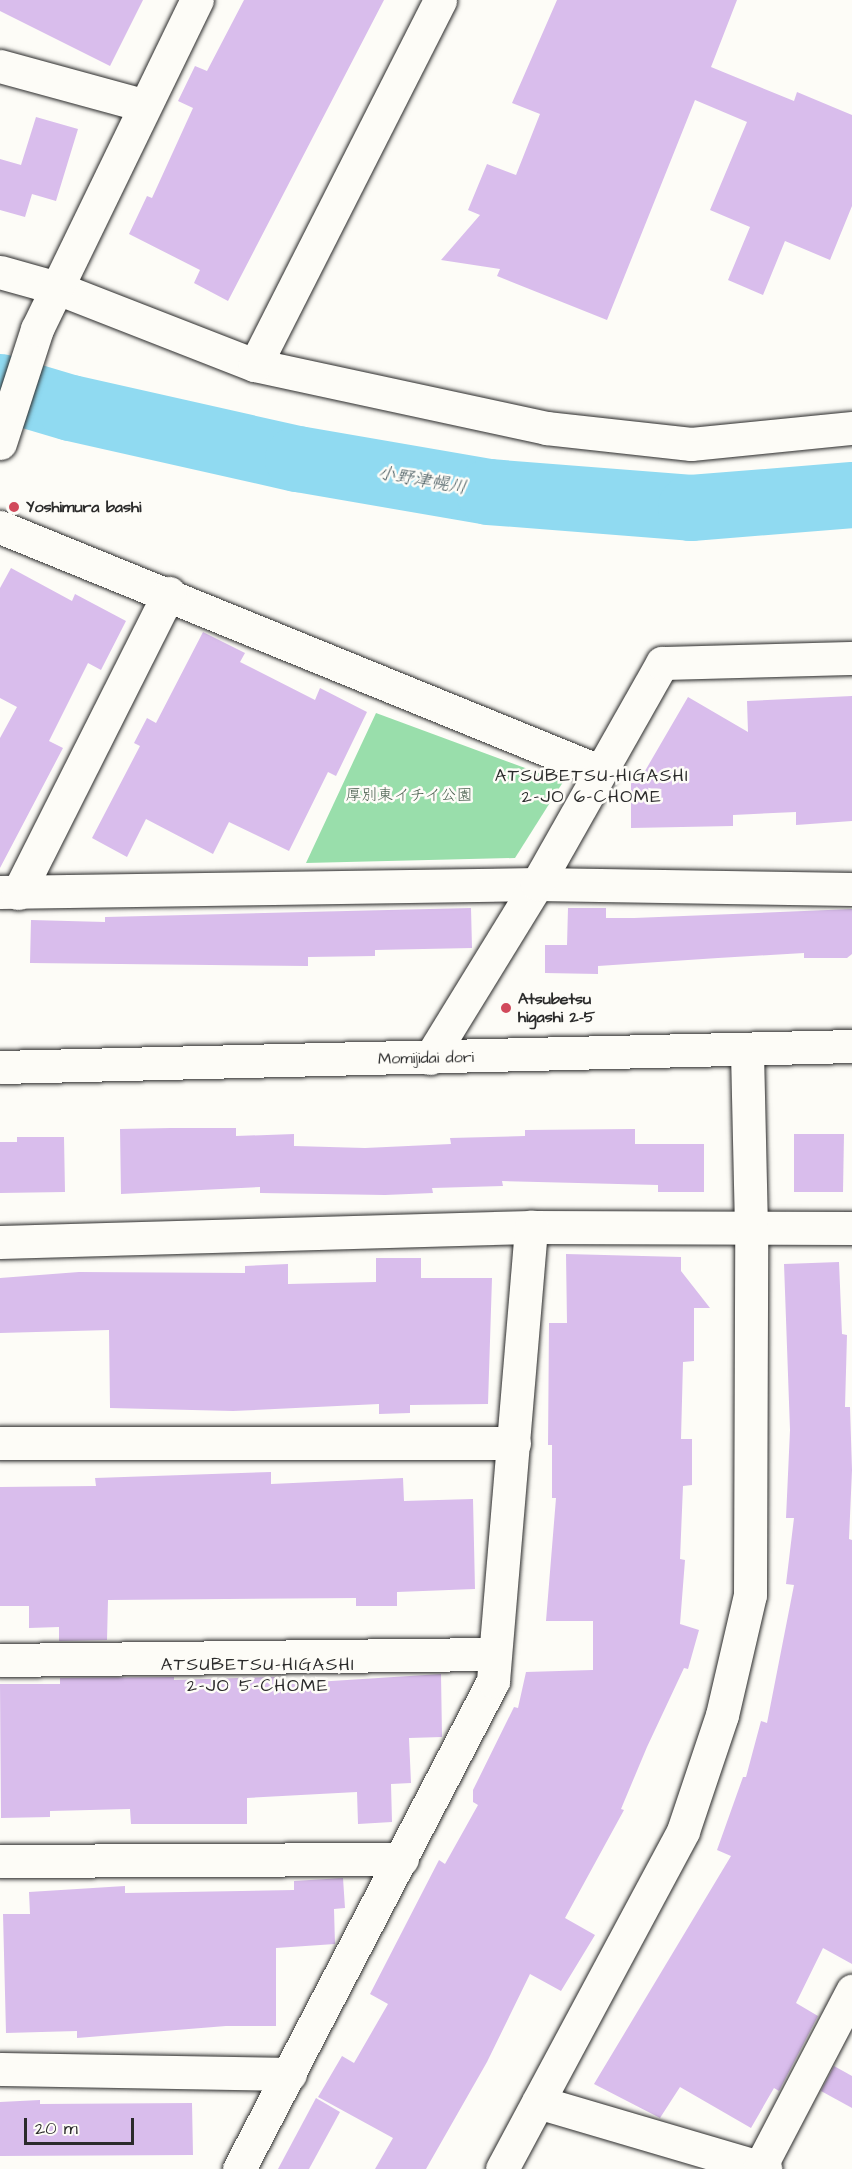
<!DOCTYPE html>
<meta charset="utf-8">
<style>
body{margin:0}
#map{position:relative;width:852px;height:2169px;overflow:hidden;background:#fdfcf7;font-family:"Architects Daughter","Klee One",sans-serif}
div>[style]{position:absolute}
.green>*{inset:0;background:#99deab}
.river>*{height:66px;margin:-33px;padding:0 33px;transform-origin:33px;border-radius:33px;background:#90daf1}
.building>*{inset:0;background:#d9bdec}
.roads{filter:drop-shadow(0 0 2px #2b2b2b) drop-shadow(0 0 2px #2b2b2b)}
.minor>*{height:33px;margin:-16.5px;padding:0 16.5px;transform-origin:16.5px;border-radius:16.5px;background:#fdfcf7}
.dots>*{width:16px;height:16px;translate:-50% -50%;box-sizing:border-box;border:3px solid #fdfcf7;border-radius:50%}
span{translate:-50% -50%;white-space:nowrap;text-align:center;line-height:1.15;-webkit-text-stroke:5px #fdfcf7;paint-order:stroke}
.poi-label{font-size:16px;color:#2b2b2b;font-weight:700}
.left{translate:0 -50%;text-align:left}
.park-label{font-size:16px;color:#4c6151}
.street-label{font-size:16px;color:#2b2b2b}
.water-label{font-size:18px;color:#44575c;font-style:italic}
.neighbourhood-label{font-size:18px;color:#2b2b2b;letter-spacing:1.5px}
.scale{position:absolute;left:24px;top:2118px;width:110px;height:27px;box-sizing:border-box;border:3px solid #2b2b2b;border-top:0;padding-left:8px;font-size:18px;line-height:21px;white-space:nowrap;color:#2b2b2b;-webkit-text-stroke:4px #fdfcf7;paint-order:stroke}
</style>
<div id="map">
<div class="green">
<div style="clip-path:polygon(376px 713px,563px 782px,515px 858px,306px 863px)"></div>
</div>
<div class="river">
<div style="left:0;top:387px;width:74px;rotate:16.5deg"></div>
<div style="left:71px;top:408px;width:233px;rotate:12.7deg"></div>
<div style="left:298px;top:459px;width:194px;rotate:9.8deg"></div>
<div style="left:489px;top:492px;width:203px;rotate:4.5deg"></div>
<div style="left:691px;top:508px;width:162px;rotate:-4.6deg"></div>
</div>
<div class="building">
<div style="clip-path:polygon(0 0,143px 0,110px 66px,0 11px)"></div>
<div style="clip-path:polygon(244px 0,384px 0,228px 301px,194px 283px,200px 270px,129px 234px,147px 196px,152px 198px,193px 108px,178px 101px,195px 66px,207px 71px)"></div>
<div style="clip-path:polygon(557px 0,737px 0,711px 67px,794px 101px,797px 92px,852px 115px,852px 206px,830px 260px,785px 241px,763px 295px,728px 280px,750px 227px,710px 210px,747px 122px,695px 100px,607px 320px,497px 276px,500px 269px,441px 260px,480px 215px,468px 210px,487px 164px,516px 175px,540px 114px,512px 103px)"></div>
<div style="clip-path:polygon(36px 117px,78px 129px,56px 201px,32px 194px,25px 217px,0 210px,0 159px,21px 165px)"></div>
<div style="clip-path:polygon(11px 568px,72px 601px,75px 594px,126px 621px,101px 670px,88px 663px,49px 741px,63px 748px,0 868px,0 738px,17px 707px,0 698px,0 588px)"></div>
<div style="clip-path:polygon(203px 632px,245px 653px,240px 662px,315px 700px,320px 688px,367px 712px,336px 776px,328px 772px,289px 851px,229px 822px,213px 854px,146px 819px,127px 857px,92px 838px,140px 746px,134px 743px,147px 718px,156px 723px)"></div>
<div style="clip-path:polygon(852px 696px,852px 821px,796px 825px,796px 812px,733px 815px,733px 826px,631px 828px,631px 783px,638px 783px,688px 697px,748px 732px,747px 701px)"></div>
<div style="clip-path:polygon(471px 908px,472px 948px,375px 950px,375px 956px,308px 957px,308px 966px,30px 963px,31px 920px,105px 922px,105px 917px)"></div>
<div style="clip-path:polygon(568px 908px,606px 908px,606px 918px,634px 918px,852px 909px,852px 954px,847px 958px,804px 958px,804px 953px,718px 958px,598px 966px,598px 974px,545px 973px,545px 945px,567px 945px)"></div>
<div style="clip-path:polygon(171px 1128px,236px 1128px,236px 1136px,294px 1134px,294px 1146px,365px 1148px,451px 1144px,450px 1138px,525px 1136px,525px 1130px,635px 1129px,635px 1144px,704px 1144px,704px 1192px,658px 1192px,658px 1185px,502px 1181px,503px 1186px,432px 1188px,433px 1193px,385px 1195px,260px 1193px,260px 1187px,121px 1194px,120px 1129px)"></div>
<div style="clip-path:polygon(794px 1134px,844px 1134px,843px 1192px,794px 1192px)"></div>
<div style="clip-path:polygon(17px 1137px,64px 1137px,65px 1192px,0 1193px,0 1142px,17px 1142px)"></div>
<div style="clip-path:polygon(566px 1254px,681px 1257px,681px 1271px,710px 1308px,694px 1308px,694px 1361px,683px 1362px,681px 1439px,692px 1439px,692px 1485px,683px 1486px,680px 1559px,685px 1560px,680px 1624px,699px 1630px,688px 1669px,684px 1668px,647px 1747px,621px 1809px,624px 1810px,565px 1918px,595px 1935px,561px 1991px,530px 1974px,487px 2062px,426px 2169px,375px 2169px,393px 2138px,318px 2097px,342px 2056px,354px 2063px,388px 2004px,370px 1994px,439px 1860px,445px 1864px,478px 1805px,473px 1802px,473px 1790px,514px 1707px,518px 1708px,526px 1672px,593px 1670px,593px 1621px,546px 1621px,556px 1498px,552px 1498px,552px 1445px,548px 1445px,549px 1323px,567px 1323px)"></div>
<div style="clip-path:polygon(376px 1258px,421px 1258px,421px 1278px,492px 1278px,488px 1404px,410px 1405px,410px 1413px,379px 1414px,379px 1404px,233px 1411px,110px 1408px,109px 1330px,0 1333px,0 1278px,79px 1272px,245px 1273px,245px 1266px,288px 1264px,288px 1284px,376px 1282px)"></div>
<div style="clip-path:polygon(839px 1262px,842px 1334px,847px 1335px,845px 1407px,850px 1407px,852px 1470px,849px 1539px,852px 1540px,852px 1964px,823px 1948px,796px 2003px,818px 2016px,779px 2091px,774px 2088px,751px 2128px,680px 2087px,660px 2118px,594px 2084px,731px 1856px,717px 1850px,743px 1777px,746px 1777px,761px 1721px,767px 1723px,794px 1585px,786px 1584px,794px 1518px,786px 1518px,790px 1430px,784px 1264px)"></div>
<div style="clip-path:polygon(271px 1472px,271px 1484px,403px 1478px,404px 1501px,473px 1499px,475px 1589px,397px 1592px,397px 1606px,356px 1606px,356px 1598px,108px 1600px,107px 1640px,59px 1641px,59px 1627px,29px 1628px,29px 1606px,0 1606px,0 1487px,96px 1486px,95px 1478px)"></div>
<div style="clip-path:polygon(441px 1674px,442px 1737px,409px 1738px,411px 1783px,391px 1784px,392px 1822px,358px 1824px,357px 1792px,247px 1798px,247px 1824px,131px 1824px,130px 1809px,50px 1811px,50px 1817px,1px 1818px,0 1684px,60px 1684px,60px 1678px,174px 1677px,174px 1680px,275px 1677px,275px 1680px,300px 1680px,300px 1683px)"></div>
<div style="clip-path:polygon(343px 1878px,345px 1908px,334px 1909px,335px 1944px,276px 1948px,276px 2026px,226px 2026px,77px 2038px,77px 2031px,6px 2033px,3px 1914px,30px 1914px,29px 1892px,125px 1886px,125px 1893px,294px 1890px,294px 1881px)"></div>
<div style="clip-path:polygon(834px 2066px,852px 2076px,852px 2108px,821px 2091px)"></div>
<div style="clip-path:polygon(316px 2098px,340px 2112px,309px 2169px,278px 2169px)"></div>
<div style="clip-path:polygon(40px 2100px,40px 2104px,192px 2103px,193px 2155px,0 2156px,0 2102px)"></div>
</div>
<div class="roads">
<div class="minor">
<div style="left:0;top:66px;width:148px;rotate:15.3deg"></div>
<div style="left:0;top:272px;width:59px;rotate:15.7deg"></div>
<div style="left:57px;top:288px;width:212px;rotate:21.3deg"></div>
<div style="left:255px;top:365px;width:298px;rotate:12.2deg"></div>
<div style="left:546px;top:428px;width:146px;rotate:6.3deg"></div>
<div style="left:691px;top:444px;width:162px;rotate:-5.7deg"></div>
<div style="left:255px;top:365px;width:409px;rotate:-63.1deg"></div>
<div style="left:0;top:443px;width:120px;rotate:-72deg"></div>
<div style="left:37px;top:329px;width:366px;rotate:-64.1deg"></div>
<div style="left:0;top:527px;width:647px;rotate:22.16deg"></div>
<div style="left:0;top:892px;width:537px;rotate:-0.85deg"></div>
<div style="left:537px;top:884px;width:315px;rotate:0.9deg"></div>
<div style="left:18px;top:893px;width:336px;rotate:-63.3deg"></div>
<div style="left:430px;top:1058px;width:204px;rotate:-58.4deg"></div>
<div style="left:537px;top:884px;width:254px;rotate:-60.5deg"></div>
<div style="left:662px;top:663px;width:190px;rotate:-1.5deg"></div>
<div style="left:0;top:1067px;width:852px;rotate:-1.41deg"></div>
<div style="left:0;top:1242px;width:531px;rotate:-1.62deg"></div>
<div style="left:531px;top:1227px;width:321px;rotate:0.2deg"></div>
<div style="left:0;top:1443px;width:514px"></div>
<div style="left:0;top:1660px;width:494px;rotate:-0.7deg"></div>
<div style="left:0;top:1861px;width:402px;rotate:-0.3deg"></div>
<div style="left:0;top:2069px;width:290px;rotate:1deg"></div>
<div style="left:538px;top:2102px;width:237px;rotate:16.4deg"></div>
<div style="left:760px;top:2167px;width:199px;rotate:-62.4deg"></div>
<div style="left:239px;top:2169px;width:550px;rotate:-62.5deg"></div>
<div style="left:493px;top:1681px;width:456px;rotate:-85.2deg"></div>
<div style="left:502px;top:2169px;width:383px;rotate:-61.8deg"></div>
<div style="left:683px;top:1831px;width:122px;rotate:-71.4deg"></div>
<div style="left:722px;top:1715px;width:123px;rotate:-76.9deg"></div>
<div style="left:750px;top:1595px;width:367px;rotate:-89.8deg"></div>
<div style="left:751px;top:1228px;width:178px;rotate:-91.3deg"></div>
</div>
</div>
<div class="dots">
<div style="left:14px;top:507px;background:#d1495b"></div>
<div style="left:506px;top:1008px;background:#d1495b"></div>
</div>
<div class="poi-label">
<span class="left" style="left:26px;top:507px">Yoshimura bashi</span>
<span class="left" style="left:518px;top:1008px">Atsubetsu<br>higashi 2-5</span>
</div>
<div class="park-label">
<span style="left:409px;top:795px">厚別東イチイ公園</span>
</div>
<div class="street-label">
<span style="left:426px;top:1058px;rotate:-1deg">Momijidai dori</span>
</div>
<div class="water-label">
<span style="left:422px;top:481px;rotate:10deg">小野津幌川</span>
</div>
<div class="neighbourhood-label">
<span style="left:592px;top:787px">ATSUBETSU-HIGASHI<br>2-JO 6-CHOME</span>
<span style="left:258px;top:1676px">ATSUBETSU-HIGASHI<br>2-JO 5-CHOME</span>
</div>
<div class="scale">20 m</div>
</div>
